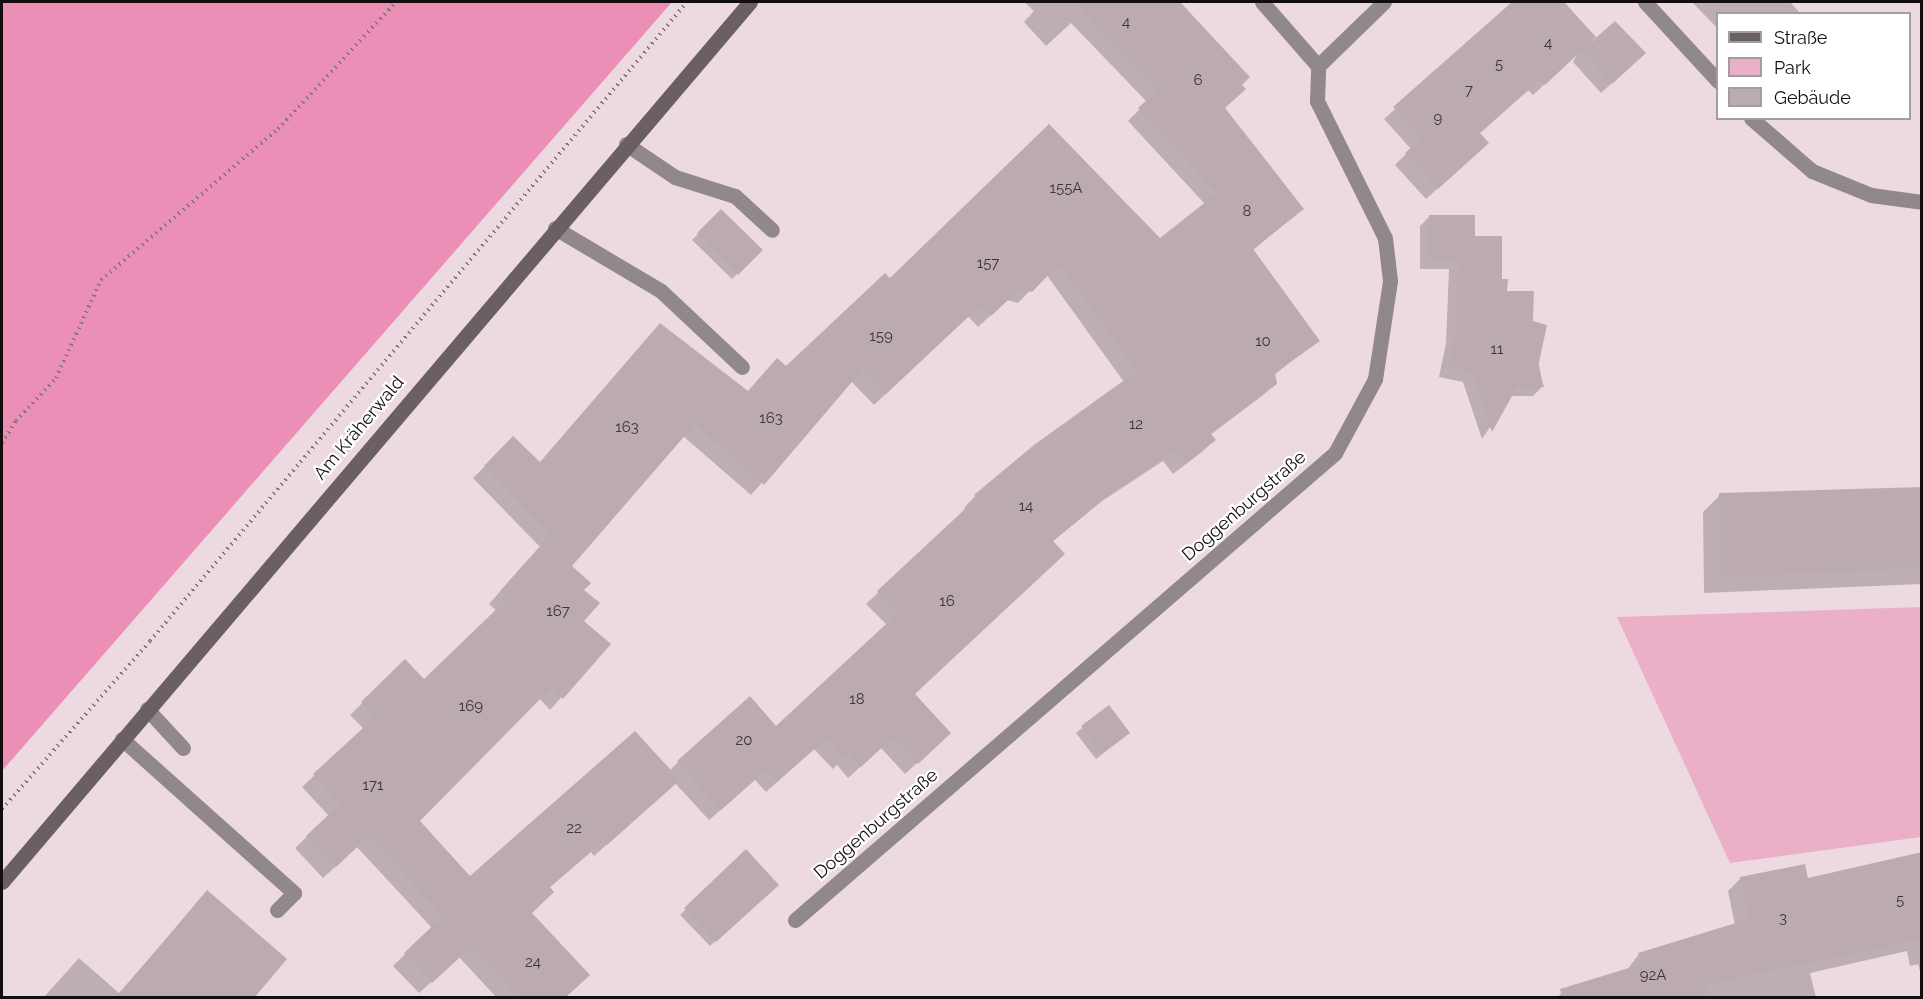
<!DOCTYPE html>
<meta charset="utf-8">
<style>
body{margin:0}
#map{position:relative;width:1923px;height:999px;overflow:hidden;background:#eddae1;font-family:Raleway,sans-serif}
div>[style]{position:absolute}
.green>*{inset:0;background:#ebafc7}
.forest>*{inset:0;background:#ec8fb7}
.shadow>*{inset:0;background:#0003}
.building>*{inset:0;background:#bcaab1}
.path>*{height:4px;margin-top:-2px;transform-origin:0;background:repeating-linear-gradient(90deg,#827479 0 1.5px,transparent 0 6px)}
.service>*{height:15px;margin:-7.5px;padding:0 7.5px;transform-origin:7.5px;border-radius:7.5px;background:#90888b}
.minor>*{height:15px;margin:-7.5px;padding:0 7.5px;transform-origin:7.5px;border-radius:7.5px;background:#90888b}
.secondary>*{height:15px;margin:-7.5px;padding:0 7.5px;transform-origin:7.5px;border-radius:7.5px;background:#6a5f63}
span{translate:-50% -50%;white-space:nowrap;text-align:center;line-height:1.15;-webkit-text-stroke:4.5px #fff;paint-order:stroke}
.number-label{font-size:15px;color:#3e3438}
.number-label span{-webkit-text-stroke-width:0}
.street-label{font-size:18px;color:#140d10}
.frame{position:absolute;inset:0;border:3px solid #140d10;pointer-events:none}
.legend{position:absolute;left:1716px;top:12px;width:195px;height:108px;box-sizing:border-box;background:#fff;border:2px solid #a19e9f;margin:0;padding:8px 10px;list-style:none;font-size:18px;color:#140d10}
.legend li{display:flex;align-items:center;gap:12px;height:30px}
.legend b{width:30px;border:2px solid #a19e9f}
</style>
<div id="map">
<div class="green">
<div style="clip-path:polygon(1921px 607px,1921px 837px,1730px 863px,1617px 617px)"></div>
</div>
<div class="forest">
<div style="clip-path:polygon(2px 2px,672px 2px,2px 771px)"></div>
</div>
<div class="shadow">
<div style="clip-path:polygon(evenodd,1024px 2px,1178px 2px,1248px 77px,1223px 109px,1302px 209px,1252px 251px,1318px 340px,1274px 375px,1275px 383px,1263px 395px,1210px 435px,1214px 440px,1202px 452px,1173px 474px,1163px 461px,1099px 503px,1052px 542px,914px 695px,937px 745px,905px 774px,881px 748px,848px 778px,837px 765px,833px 769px,814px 749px,766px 792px,755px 780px,709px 820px,675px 783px,594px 856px,591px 852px,549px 888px,530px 913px,564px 998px,497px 998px,459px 957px,419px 993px,393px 966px,432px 928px,357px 847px,323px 878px,295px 848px,329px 816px,302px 787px,364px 729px,350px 715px,405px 662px,424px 681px,497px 611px,489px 604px,540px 547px,473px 478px,513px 439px,539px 464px,747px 393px,786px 368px,890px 280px,1160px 240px,1205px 204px,1128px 121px,1147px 102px,1071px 23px,1046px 46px,1024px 22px,1034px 11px,1024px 2px,1046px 274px,1124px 382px,975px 496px,964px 508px,966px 511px,866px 604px,887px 625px,776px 728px,678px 762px,669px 771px,470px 878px,418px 821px,539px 698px,550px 710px,609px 644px,582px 621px,582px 590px,569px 566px,683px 436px,751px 495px,851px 381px,874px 405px,968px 316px,978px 327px,1007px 300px,1018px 303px,1046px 274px)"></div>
<div style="clip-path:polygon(1514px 2px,1562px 2px,1594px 37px,1587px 48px,1633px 64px,1601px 93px,1573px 62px,1577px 54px,1533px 95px,1528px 90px,1479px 134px,1476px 154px,1426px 199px,1395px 165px,1411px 149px,1384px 119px)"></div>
<div style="clip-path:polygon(1692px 2px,1790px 2px,1801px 14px,1718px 14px,1718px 29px)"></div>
<div style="clip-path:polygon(721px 211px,761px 250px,732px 279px,692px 240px)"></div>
<div style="clip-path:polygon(1430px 216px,1473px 237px,1505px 292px,1531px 322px,1543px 386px,1533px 396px,1511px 396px,1482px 439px,1463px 382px,1439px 377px,1446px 343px,1449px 269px,1420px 269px,1420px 226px)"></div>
<div style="clip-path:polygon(1922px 488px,1922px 584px,1704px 593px,1703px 512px,1720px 495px)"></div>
<div style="clip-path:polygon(1108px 707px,1128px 733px,1096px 759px,1076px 733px)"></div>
<div style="clip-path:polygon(746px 851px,771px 890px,710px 946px,680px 915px)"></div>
<div style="clip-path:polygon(1922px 853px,1922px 979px,1918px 964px,1910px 966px,1907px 951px,1810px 973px,1816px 998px,1557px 998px,1565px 989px,1627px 970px,1639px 954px,1735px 925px,1728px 891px,1741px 878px,1807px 879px)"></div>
<div style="clip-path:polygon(207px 892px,252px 998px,43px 998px,79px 958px,119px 993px)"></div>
</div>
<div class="building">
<div style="clip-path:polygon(1073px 2px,1180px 2px,1250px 77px,1242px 85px,1246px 89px,1225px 108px,1304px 209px,1253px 249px,1320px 341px,1275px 373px,1277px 384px,1211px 434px,1216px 440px,1186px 463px,1175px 450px,1113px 492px,1053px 541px,1065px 554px,915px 694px,951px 733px,918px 764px,893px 737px,861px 767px,849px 754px,845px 758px,827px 738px,778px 781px,767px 769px,721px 810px,677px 761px,750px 696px,776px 726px,898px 613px,877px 591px,977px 498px,974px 495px,1034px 445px,1137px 371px,1059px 264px,1032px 292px,1020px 289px,991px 316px,981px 305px,886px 394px,863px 369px,764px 485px,695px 424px,572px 566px,591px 583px,584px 590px,600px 603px,584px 621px,611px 644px,563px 699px,552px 687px,420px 821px,470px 876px,635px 731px,680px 780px,607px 845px,603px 841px,550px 887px,554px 892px,532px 913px,590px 975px,565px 998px,519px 998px,472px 946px,432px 983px,404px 953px,443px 916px,369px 836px,336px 867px,306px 836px,340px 804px,313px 774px,375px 717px,361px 702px,405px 659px,424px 679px,508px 598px,500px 591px,551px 534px,484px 466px,513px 436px,540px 462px,660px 323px,748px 391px,777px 358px,786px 366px,885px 273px,890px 278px,1049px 124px,1160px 238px,1217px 193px,1138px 108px,1158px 90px)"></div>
<div style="clip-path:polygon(1512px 2px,1564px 2px,1596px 37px,1545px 85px,1540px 80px,1480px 133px,1489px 143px,1438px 189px,1405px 153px,1421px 138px,1393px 107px)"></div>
<div style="clip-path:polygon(1615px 21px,1646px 53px,1612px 84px,1582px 50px)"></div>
<div style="clip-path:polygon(721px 209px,763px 250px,738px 275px,697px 233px)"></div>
<div style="clip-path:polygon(1429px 215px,1475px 215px,1475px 236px,1502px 236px,1502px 279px,1508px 279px,1507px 291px,1534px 291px,1533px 321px,1547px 325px,1538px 367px,1544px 387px,1517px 387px,1492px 432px,1472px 372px,1448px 367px,1455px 332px,1458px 260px,1429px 260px)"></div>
<div style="clip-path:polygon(1922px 487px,1922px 568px,1721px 577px,1719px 493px)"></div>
<div style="clip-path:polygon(1109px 705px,1130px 733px,1102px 754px,1081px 726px)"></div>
<div style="clip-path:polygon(746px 849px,779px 885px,716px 942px,684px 908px)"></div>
<div style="clip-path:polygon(1922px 852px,1922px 939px,1705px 985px,1709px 998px,1562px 998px,1560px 989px,1642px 964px,1638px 953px,1749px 919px,1740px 877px,1805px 864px,1808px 878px)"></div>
<div style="clip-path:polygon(207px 890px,287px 959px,254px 998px,116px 998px)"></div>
</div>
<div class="path">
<div style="left:2px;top:443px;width:26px;rotate:-58deg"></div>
<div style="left:16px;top:421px;width:59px;rotate:-47.1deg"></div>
<div style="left:56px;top:378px;width:108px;rotate:-65.3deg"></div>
<div style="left:101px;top:280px;width:233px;rotate:-40.5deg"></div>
<div style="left:278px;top:129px;width:173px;rotate:-47.1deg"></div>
<div style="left:2px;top:809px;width:224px;rotate:-48.6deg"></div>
<div style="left:150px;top:641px;width:835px;rotate:-49.96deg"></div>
</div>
<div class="service">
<div style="left:1262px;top:2px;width:85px;rotate:48.8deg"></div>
<div style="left:626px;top:144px;width:59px;rotate:34deg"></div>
<div style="left:675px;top:177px;width:63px;rotate:17.6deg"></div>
<div style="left:735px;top:196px;width:50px;rotate:42.6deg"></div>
<div style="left:555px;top:228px;width:123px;rotate:30.7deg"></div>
<div style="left:661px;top:291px;width:111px;rotate:43.2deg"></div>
<div style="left:147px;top:709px;width:53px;rotate:47.3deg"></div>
<div style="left:122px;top:739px;width:231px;rotate:41.8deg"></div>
<div style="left:294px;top:893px;width:24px;rotate:135deg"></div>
</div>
<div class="minor">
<div style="left:1645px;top:2px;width:108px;rotate:47.3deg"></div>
<div style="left:1751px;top:118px;width:81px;rotate:41deg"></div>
<div style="left:1812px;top:171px;width:64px;rotate:22.1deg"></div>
<div style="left:1871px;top:195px;width:51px;rotate:7.8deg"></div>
<div style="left:795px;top:920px;width:714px;rotate:-40.85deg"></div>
<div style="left:1335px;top:453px;width:84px;rotate:-61.6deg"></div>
<div style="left:1375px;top:379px;width:99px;rotate:-81.3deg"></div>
<div style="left:1390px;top:281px;width:43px;rotate:-96.6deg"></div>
<div style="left:1385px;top:238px;width:153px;rotate:-116.4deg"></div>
<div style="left:1317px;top:101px;width:35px;rotate:-88deg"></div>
<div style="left:1318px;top:66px;width:92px;rotate:-44.1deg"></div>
</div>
<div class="secondary">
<div style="left:2px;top:882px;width:1155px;rotate:-49.64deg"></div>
</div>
<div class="number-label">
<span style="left:1126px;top:23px">4</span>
<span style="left:1548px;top:44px">4</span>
<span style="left:1499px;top:65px">5</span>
<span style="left:1198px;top:81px">6</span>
<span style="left:1469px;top:91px">7</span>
<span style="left:1438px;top:119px">9</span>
<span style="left:1066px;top:189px">155A</span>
<span style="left:1247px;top:212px">8</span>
<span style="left:988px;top:264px">157</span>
<span style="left:881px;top:337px">159</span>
<span style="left:1263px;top:342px">10</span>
<span style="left:1497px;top:350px">11</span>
<span style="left:771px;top:419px">163</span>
<span style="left:1136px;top:425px">12</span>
<span style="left:627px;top:428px">163</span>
<span style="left:1026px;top:507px">14</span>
<span style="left:947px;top:602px">16</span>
<span style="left:558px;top:612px">167</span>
<span style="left:857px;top:700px">18</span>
<span style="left:471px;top:707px">169</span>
<span style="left:744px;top:741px">20</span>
<span style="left:373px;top:786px">171</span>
<span style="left:574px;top:829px">22</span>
<span style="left:1900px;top:901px">5</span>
<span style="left:1783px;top:919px">3</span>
<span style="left:533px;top:963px">24</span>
<span style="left:1653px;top:976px">92A</span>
</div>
<div class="street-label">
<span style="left:359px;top:428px;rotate:-50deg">Am Kräherwald</span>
<span style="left:1244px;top:506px;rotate:-41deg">Doggenburgstraße</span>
<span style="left:876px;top:824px;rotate:-41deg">Doggenburgstraße</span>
</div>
<div class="frame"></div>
<ul class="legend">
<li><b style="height:8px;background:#6a5f63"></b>Straße</li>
<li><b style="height:16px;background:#ebafc7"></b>Park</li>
<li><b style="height:16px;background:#bcaab1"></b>Gebäude</li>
</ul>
</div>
